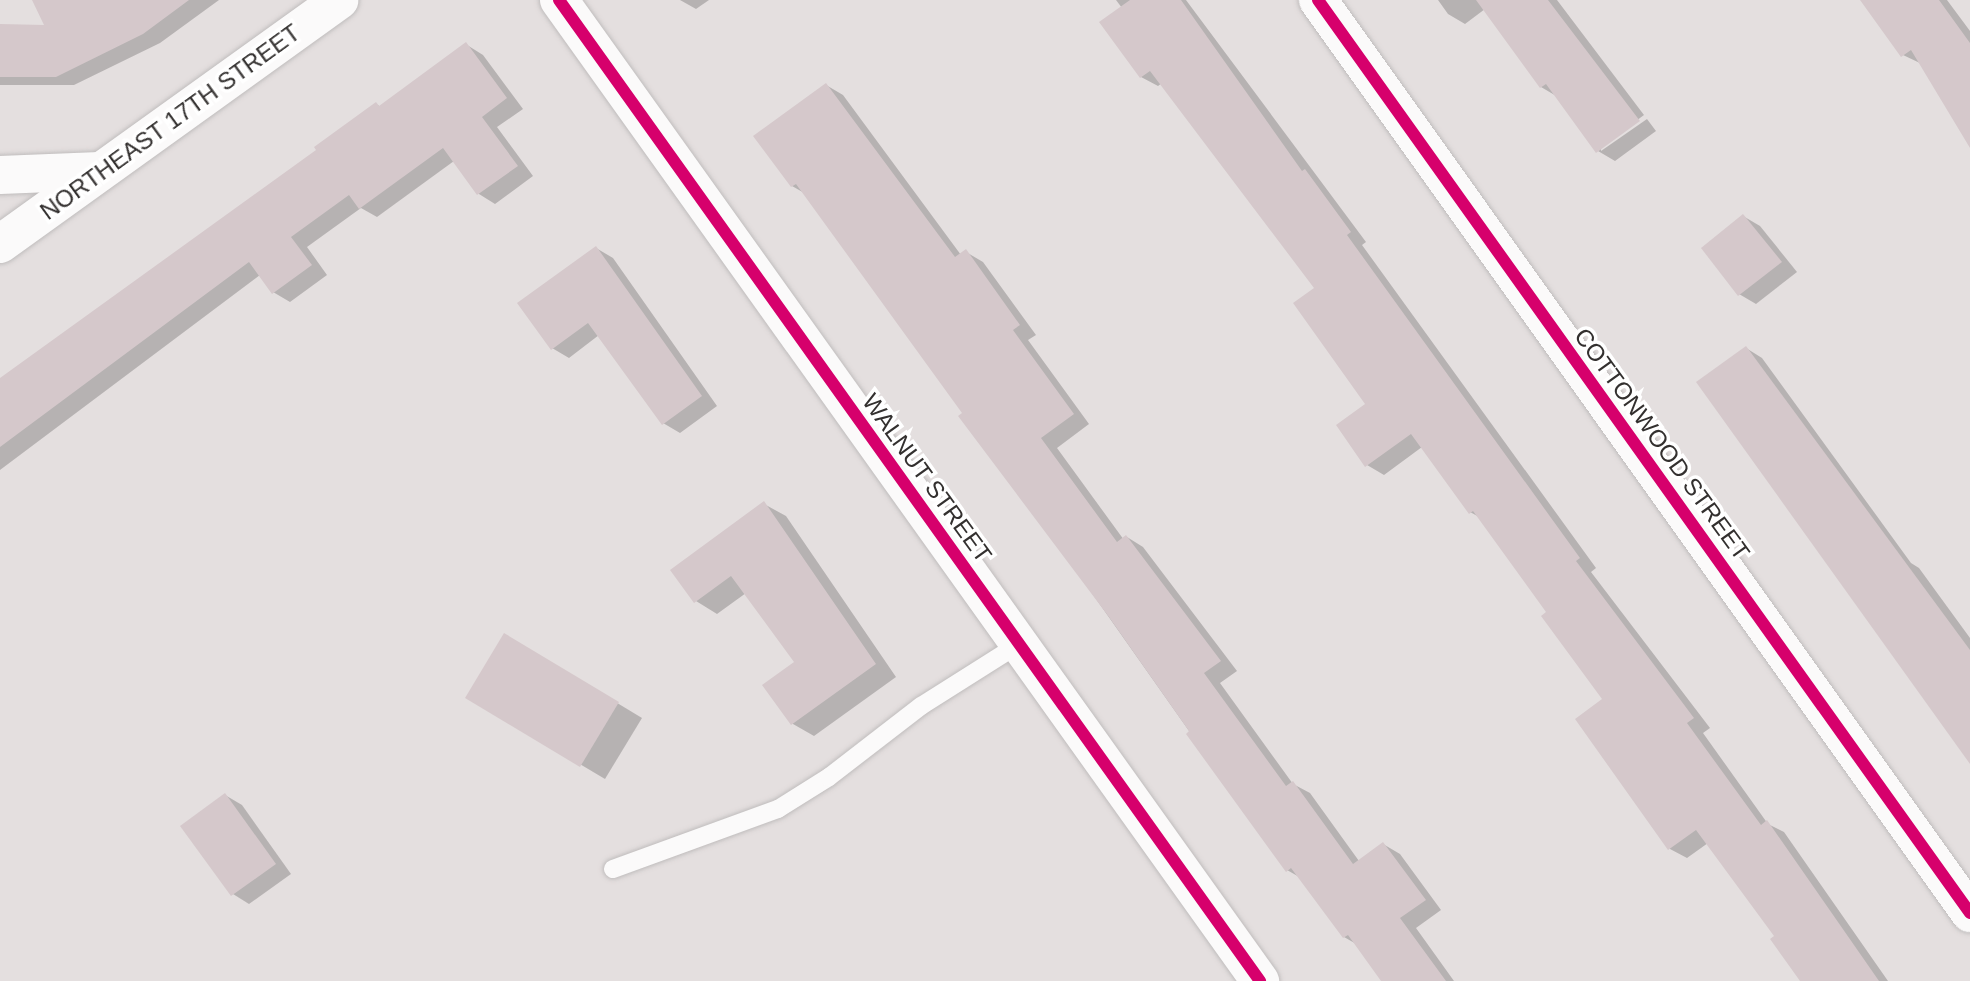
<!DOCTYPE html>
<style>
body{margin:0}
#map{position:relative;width:1970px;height:981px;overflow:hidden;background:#e4dfdf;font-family:Arial,sans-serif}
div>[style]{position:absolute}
.shadow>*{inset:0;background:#0003}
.building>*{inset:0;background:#d5c8cb}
.roads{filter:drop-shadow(0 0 2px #c0bdbd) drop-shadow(0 0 2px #c0bdbd)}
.service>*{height:18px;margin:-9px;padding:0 9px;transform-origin:9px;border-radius:9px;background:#fbfafa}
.minor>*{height:38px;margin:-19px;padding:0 19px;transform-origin:19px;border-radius:19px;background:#fbfafa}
.cycleway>*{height:12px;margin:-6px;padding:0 6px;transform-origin:6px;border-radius:6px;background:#d6006c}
span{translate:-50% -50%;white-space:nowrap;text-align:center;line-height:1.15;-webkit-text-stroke:7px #fff;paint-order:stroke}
.street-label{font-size:24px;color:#33302f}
</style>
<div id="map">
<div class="shadow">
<div style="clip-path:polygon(34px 0,219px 0,160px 43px,74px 85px,0 85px,0 26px,48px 27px)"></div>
<div style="clip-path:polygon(680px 0,709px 0,696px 9px)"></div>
<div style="clip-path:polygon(1116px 0,1186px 0,1366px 242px,1362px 245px,1596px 568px,1591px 572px,1710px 728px,1703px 733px,1768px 824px,1784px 832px,1888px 981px,1803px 981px,1777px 936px,1708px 843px,1687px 858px,1670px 849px,1605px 700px,1549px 612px,1481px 518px,1470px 512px,1422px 447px,1384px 475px,1367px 465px,1368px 405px,1317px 288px,1162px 83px,1158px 86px,1141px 77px,1122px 8px)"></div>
<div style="clip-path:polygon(1438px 0,1557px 0,1644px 115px,1601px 147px,1601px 151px,1647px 119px,1656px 131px,1615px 161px,1598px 151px,1558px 97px,1541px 87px,1485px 9px,1465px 24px,1448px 14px)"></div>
<div style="clip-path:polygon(1863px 0,1947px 0,1970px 31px,1970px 138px,1922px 64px,1903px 55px)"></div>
<div style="clip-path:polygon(467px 45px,483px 55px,523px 109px,497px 127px,533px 176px,495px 204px,479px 194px,454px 161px,377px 217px,361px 208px,307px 247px,327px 275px,290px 302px,273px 292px,260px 275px,0 470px,0 379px,319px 151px,376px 104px,381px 107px)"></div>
<div style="clip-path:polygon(826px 85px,843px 95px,961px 255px,966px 252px,983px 262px,1036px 335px,1028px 340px,1089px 424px,1057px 448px,1124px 540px,1127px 537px,1143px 547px,1237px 671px,1220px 683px,1293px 784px,1310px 793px,1359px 861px,1383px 844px,1400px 854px,1441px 910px,1416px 928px,1454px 981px,1384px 981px,1358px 945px,1344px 937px,1301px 878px,1287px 870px,965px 413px,806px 194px,792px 186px)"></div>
<div style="clip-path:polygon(1743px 216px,1760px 226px,1797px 272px,1756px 304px,1739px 294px)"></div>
<div style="clip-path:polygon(596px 248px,613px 258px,717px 406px,680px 433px,663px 423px,599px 335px,569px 358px,552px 348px)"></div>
<div style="clip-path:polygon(1746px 348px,1762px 358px,1911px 563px,1919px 568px,1970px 638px,1970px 761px)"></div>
<div style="clip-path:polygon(764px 504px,786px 516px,896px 677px,814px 736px,793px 724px,765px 686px,797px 663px,746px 593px,717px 614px,696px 601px)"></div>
<div style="clip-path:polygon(528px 649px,642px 718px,605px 779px,467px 697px)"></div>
<div style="clip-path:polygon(225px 795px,242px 805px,291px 874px,249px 904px,233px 894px)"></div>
</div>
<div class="building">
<div style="clip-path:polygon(32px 0,189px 0,143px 34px,56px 77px,0 77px,0 24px,44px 25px)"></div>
<div style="clip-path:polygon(1130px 0,1181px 0,1302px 171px,1305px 169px,1351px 232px,1347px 235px,1580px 558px,1576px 561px,1694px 718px,1687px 723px,1761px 825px,1767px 820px,1879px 981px,1800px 981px,1770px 939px,1774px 936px,1696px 830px,1668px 850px,1575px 719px,1602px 699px,1541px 616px,1546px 612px,1473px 511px,1469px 514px,1411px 434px,1365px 467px,1336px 425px,1365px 404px,1293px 303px,1314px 288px,1150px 71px,1140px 78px,1099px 22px)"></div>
<div style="clip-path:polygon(1476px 0,1548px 0,1640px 121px,1596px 153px,1546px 84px,1540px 88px)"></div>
<div style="clip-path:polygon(1860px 0,1939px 0,1970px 43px,1970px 148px,1911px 50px,1901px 57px)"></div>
<div style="clip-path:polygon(466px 42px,507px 98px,482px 117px,518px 166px,477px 195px,443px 148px,359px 209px,349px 195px,291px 237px,312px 265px,272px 294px,249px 262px,0 447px,0 378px,316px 150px,314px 147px,376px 102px,379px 106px)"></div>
<div style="clip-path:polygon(826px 83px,955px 257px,966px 249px,1020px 325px,1013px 330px,1074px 414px,1041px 438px,1117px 542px,1126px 535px,1221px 661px,1204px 673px,1286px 786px,1293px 781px,1353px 864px,1383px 842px,1426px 900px,1400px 918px,1446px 981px,1381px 981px,1348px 935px,1343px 938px,1291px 868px,1286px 872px,1186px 734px,1189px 731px,1109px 617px,958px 416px,962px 413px,796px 184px,791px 187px,753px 136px)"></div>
<div style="clip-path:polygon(1743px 214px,1782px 262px,1738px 296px,1701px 248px)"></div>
<div style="clip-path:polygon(596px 246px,702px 396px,662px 425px,588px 323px,551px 350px,517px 303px)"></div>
<div style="clip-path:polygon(1746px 346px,1970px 650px,1970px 764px,1696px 382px)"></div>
<div style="clip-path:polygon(764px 501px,876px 664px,791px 725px,762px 685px,794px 662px,731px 576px,694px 603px,670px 570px)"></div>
<div style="clip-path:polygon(504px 633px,619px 702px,580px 767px,465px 698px)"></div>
<div style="clip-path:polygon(225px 793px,276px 864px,231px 896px,180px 826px)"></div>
</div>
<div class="roads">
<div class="service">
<div style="left:613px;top:869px;width:176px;rotate:-20deg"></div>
<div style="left:778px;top:809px;width:60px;rotate:-32.1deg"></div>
<div style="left:829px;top:777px;width:116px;rotate:-37.7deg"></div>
<div style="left:921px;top:706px;width:116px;rotate:-32.3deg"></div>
</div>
<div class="minor">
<div style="left:559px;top:0;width:1206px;rotate:54.45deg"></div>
<div style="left:1318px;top:0;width:1122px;rotate:54.47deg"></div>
<div style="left:0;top:175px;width:100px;rotate:-2.3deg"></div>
<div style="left:0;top:244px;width:418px;rotate:-35.7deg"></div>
</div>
</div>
<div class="cycleway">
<div style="left:559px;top:0;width:1206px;rotate:54.45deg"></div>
<div style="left:1318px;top:0;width:1122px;rotate:54.47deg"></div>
</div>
<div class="street-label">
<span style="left:170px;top:122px;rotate:-36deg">NORTHEAST 17TH STREET</span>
<span style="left:1662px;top:444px;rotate:54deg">COTTONWOOD STREET</span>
<span style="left:927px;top:478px;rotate:54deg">WALNUT STREET</span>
</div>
</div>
